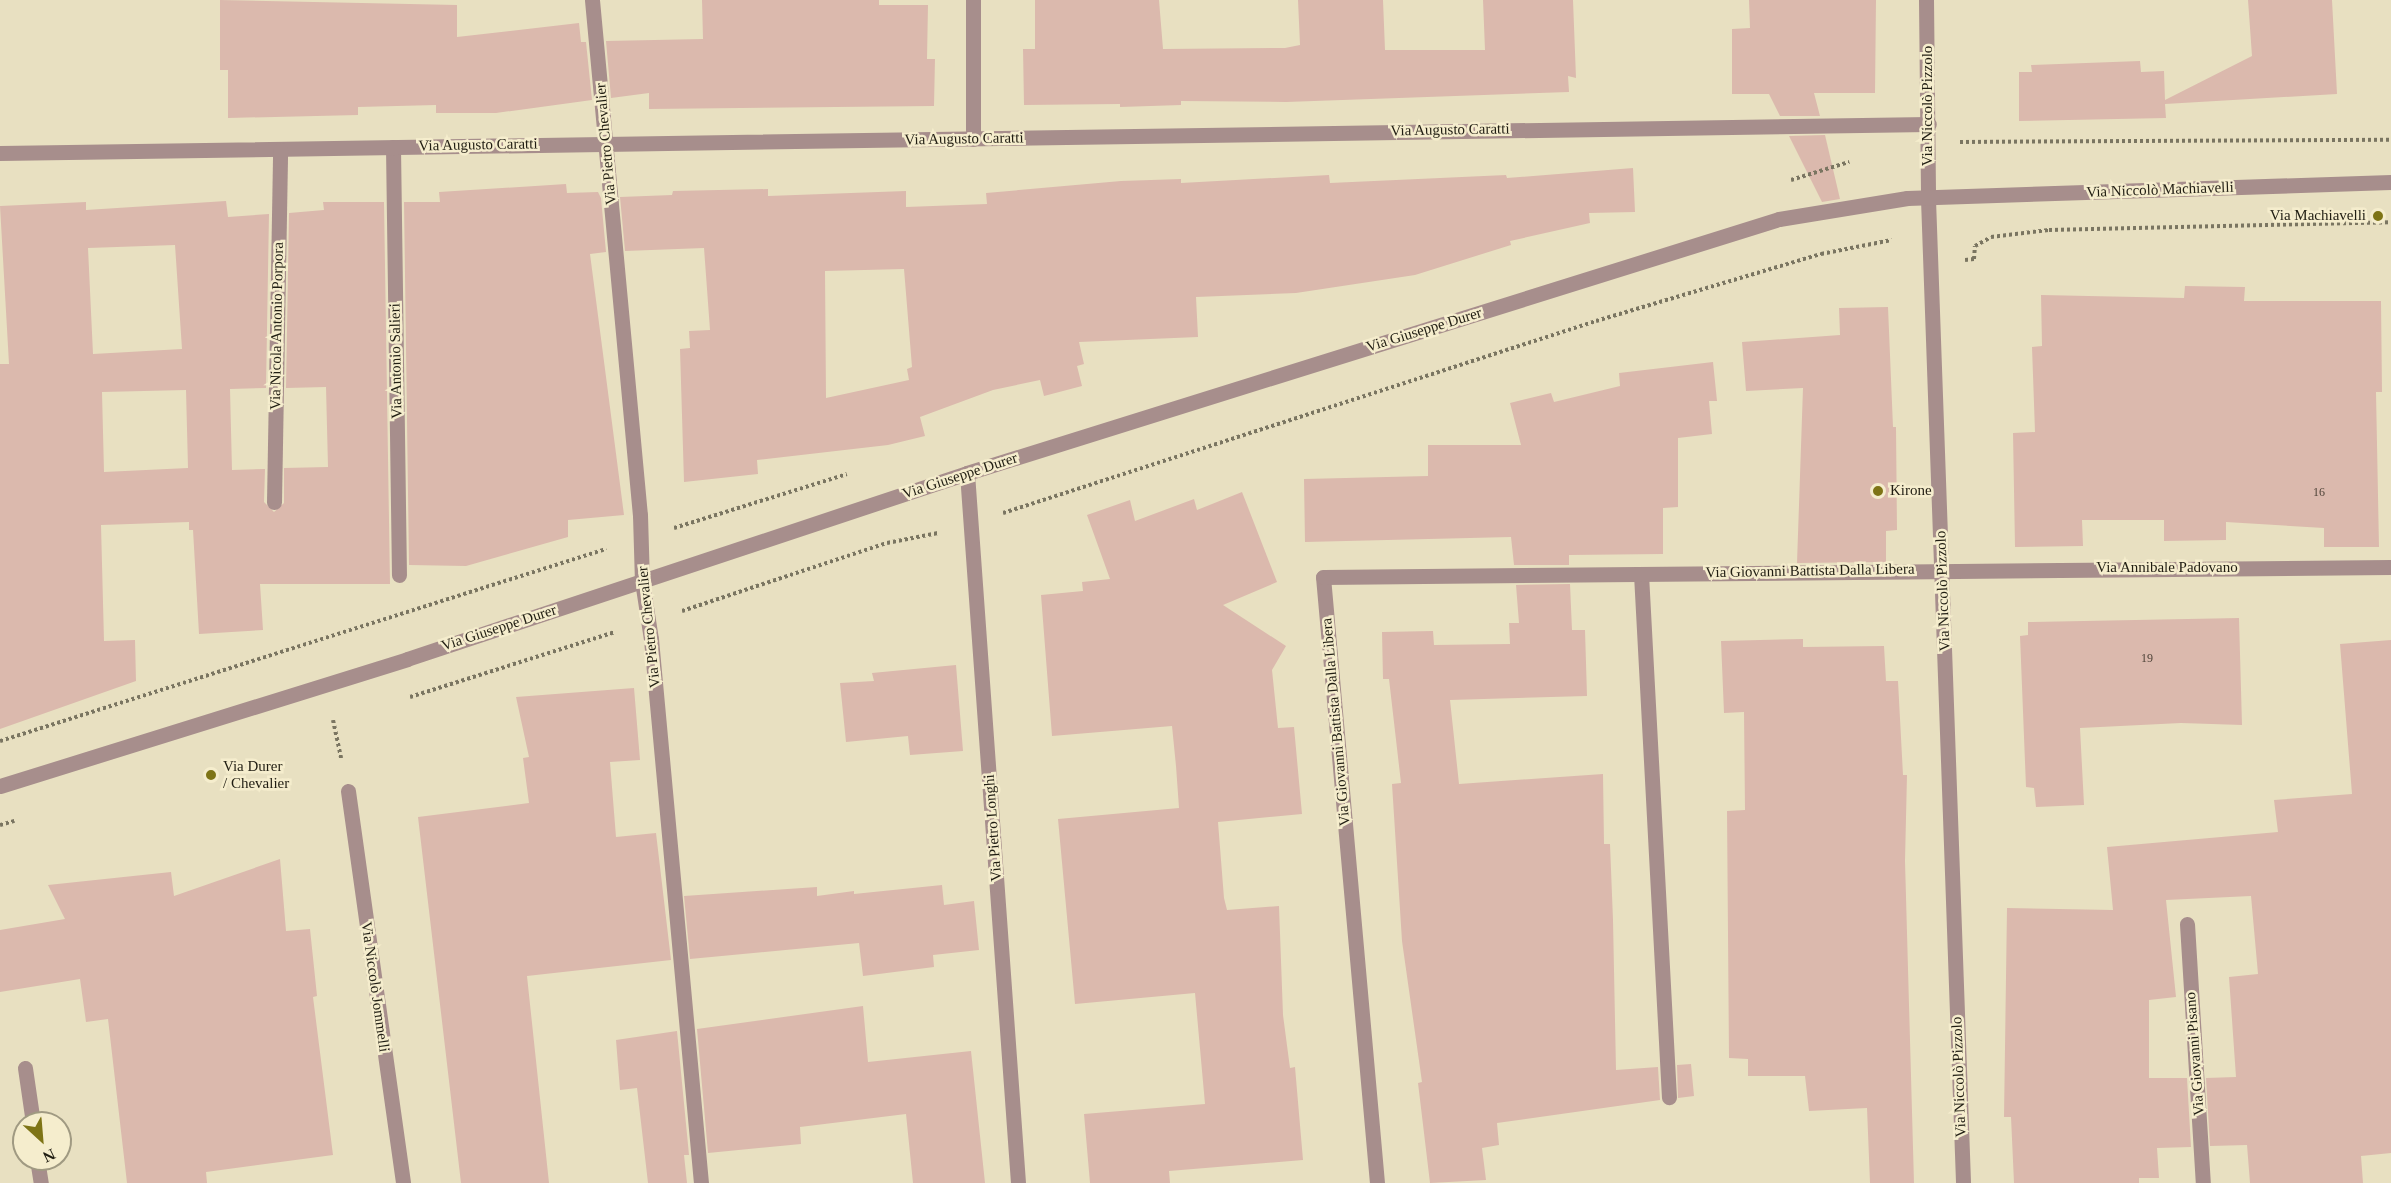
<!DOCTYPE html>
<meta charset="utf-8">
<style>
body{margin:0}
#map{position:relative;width:2391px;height:1183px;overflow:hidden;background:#e8e0c1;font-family:"Times New Roman",serif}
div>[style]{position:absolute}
.building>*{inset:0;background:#dbb9ad}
.path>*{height:4px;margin-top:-2px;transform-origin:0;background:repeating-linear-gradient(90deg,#7a7561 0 3px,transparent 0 6px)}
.minor>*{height:15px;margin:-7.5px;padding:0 7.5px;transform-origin:7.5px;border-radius:7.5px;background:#a78e8c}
.dots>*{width:16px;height:16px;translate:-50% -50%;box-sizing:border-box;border:3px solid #f5edcd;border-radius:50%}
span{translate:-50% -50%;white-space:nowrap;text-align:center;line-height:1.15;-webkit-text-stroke:5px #f5edcd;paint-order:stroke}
.number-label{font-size:12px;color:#4f4439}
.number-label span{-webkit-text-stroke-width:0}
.street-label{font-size:15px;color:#201d12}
.poi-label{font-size:15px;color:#201d12}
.right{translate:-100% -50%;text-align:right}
.left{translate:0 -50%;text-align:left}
.north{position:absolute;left:12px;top:1111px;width:60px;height:60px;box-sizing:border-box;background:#f5edcd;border:2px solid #a09a82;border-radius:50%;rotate:154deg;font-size:16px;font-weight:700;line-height:24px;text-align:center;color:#201d12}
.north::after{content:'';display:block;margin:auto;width:21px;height:27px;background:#7e7416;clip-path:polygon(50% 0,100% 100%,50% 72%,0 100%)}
</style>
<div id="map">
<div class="building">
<div style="clip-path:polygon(220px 0,457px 5px,457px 37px,579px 23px,581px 42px,586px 42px,592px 100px,496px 113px,436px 113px,436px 105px,358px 107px,358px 115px,228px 118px,228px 70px,220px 70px)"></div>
<div style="clip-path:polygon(702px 0,879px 0,879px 5px,928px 5px,927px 59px,935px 59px,934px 106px,649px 109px,649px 93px,611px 98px,606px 41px,703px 39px)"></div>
<div style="clip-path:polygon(1035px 0,1159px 0,1163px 49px,1285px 48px,1300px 45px,1298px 0,1383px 0,1385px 50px,1485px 50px,1483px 0,1573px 0,1576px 78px,1568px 76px,1569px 92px,1286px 102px,1181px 101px,1181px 105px,1120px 107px,1120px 104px,1024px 105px,1023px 49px,1035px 49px)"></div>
<div style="clip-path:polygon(1749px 0,1876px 0,1875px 93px,1814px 93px,1820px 116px,1780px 116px,1769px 94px,1732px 94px,1732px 29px,1750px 28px)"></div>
<div style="clip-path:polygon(2248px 0,2332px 0,2337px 94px,2165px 104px,2166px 118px,2019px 121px,2019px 72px,2032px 72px,2031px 65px,2140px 61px,2141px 72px,2164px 71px,2165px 100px,2252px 56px)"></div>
<div style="clip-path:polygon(1825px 135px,1840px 199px,1822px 202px,1789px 136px)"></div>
<div style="clip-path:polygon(evenodd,1633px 168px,1635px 212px,1589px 213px,1590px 223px,1510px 241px,1511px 245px,1415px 275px,1296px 293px,1196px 297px,1198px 337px,1079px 342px,1084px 364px,1077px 366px,1082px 386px,1044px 396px,1040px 380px,993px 390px,920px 417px,925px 436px,888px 445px,757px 460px,758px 474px,684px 482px,680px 349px,690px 348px,689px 331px,710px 330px,704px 248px,625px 251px,620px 197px,672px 195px,673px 191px,768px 189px,768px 196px,906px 191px,906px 207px,987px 204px,986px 193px,1121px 181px,1181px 179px,1181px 183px,1329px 175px,1330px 183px,1506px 175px,1507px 178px,1633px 168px,904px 269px,912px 367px,907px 369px,909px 380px,826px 398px,825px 271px,904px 269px)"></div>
<div style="clip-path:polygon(566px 184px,567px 193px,598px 192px,601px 198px,606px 252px,590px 254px,624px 515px,568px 520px,568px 537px,466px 566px,409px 565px,404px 202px,440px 202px,439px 192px)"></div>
<div style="clip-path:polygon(evenodd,226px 201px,228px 217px,269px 214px,266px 388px,230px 389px,232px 470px,265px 469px,264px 502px,274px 512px,284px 503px,284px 468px,328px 467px,326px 387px,286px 388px,289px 213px,324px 210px,323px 202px,384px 202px,390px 584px,260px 584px,263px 630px,199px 634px,193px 530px,189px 530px,189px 522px,101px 525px,104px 641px,135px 640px,136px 681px,0 729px,0 364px,9px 364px,0 206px,86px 202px,86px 210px,226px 201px,175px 245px,182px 349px,93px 354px,88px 248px,175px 245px,226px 201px,186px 390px,188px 468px,104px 472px,102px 392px,186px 390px)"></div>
<div style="clip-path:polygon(2185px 286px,2245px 287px,2244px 301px,2381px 301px,2382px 392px,2376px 392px,2379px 547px,2324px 547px,2324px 528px,2226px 522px,2226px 540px,2164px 541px,2164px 520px,2082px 520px,2083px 546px,2015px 547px,2013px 433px,2035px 432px,2032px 347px,2042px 346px,2041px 295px,2184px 298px)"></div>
<div style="clip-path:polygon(1888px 307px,1893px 427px,1896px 427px,1897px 530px,1886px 531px,1886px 562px,1797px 563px,1803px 388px,1746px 391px,1742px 342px,1840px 335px,1839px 308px)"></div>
<div style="clip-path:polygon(1713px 362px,1717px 401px,1709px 401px,1712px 434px,1678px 438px,1678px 507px,1663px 508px,1663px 554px,1569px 555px,1569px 565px,1514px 565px,1511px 537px,1305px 542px,1304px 479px,1428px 476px,1428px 445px,1521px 445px,1510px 403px,1551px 393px,1554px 402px,1620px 386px,1619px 373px)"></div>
<div style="clip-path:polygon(1242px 492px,1277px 582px,1223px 605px,1286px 646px,1272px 670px,1278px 728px,1294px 727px,1302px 814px,1218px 822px,1224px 898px,1227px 910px,1279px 906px,1283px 1015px,1290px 1068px,1295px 1067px,1303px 1160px,1169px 1171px,1170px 1183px,1090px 1183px,1084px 1114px,1205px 1104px,1195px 993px,1075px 1004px,1058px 819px,1179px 808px,1176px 766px,1172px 726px,1052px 736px,1041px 595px,1083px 591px,1082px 582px,1110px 579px,1087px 515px,1130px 500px,1135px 521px,1194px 499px,1197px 510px)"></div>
<div style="clip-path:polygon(1570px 584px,1572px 630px,1585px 630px,1587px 696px,1450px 700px,1459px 784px,1603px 774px,1604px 844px,1610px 844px,1613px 920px,1616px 1070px,1658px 1067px,1660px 1100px,1497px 1123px,1499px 1145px,1482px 1148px,1486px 1180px,1430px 1183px,1418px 1083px,1422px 1082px,1402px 941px,1392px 784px,1401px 783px,1389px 679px,1383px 679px,1382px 632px,1433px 631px,1434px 645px,1510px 644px,1509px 623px,1519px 623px,1516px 585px)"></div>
<div style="clip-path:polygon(2239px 618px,2242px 725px,2181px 723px,2080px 728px,2084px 805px,2036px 807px,2034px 788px,2026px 787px,2020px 636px,2028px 635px,2028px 622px)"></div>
<div style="clip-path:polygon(1803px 639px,1803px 647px,1884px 646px,1886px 681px,1898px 681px,1903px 775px,1907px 775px,1905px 861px,1914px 1183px,1870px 1183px,1867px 1108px,1809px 1111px,1805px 1076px,1748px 1076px,1748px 1059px,1729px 1058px,1727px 811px,1745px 810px,1744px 712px,1724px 713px,1721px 641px)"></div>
<div style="clip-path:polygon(2391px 640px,2391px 1153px,2361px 1156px,2363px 1183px,2250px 1183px,2247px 1145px,2210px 1146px,2206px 1078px,2236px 1077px,2229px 977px,2258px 974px,2251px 896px,2166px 900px,2176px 997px,2149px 1000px,2149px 1078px,2187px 1078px,2191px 1147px,2157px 1148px,2159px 1178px,2139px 1178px,2139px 1183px,2014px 1183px,2011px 1117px,2004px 1117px,2007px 908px,2113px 910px,2107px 847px,2278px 832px,2274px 800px,2352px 794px,2340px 644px)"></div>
<div style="clip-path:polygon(956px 665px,963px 751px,910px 755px,908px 736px,846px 742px,840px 683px,874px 681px,872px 673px)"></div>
<div style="clip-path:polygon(634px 688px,640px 760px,610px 762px,616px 837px,656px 833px,671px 960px,527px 976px,549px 1183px,461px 1183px,418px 817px,529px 803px,523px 758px,529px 757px,516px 697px)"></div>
<div style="clip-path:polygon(280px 859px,286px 931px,310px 929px,317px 996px,313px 997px,333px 1155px,206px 1172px,207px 1183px,127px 1183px,108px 1019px,86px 1022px,80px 979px,0 992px,0 930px,65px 919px,48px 885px,171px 872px,174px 896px)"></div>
<div style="clip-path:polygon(942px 885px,944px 905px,974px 901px,979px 950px,933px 955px,934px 967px,863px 976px,859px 943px,690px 959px,684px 896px,817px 887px,817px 896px,854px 891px,854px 894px)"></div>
<div style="clip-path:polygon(863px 1006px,868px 1062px,971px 1051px,985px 1183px,913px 1183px,906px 1114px,800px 1127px,801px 1144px,708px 1153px,697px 1029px)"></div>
<div style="clip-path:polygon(677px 1031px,689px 1155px,684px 1155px,687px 1183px,648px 1183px,637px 1088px,620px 1090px,616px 1040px)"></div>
<div style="clip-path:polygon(1691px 1064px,1694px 1096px,1678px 1098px,1677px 1065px)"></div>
</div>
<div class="path">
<div style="left:1960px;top:142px;width:431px;rotate:-0.3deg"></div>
<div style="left:1791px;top:180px;width:61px;rotate:-17.2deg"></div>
<div style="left:1965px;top:260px;width:9px;rotate:-6deg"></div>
<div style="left:1974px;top:259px;width:13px;rotate:-86deg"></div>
<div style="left:1975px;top:246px;width:18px;rotate:-29deg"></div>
<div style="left:1991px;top:237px;width:58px;rotate:-6.9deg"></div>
<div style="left:2049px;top:230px;width:342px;rotate:-1.3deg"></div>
<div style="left:1003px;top:513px;width:623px;rotate:-17.94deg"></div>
<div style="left:1596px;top:321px;width:235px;rotate:-16.6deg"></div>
<div style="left:1821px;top:254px;width:72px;rotate:-11.2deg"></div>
<div style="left:674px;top:528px;width:181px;rotate:-17.3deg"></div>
<div style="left:682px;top:611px;width:216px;rotate:-18.4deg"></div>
<div style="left:887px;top:543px;width:52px;rotate:-11.1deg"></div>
<div style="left:410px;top:697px;width:215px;rotate:-17.6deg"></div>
<div style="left:333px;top:720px;width:39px;rotate:78deg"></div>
<div style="left:0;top:741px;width:636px;rotate:-17.58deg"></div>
<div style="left:0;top:825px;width:15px;rotate:-16deg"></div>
</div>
<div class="minor">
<div style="left:592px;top:0;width:517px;rotate:84.68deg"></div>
<div style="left:640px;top:515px;width:66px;rotate:88.3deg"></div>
<div style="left:642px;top:581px;width:59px;rotate:81.2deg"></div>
<div style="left:651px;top:639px;width:546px;rotate:84.75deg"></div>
<div style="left:1926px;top:0;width:199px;rotate:89.4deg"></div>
<div style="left:1928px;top:199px;width:985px;rotate:87.96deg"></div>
<div style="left:973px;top:139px;width:139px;rotate:-90deg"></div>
<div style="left:393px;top:147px;width:428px;rotate:89.2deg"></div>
<div style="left:0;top:153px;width:1929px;rotate:-0.86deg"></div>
<div style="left:967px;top:473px;width:712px;rotate:85.89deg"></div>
<div style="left:274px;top:502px;width:352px;rotate:-89deg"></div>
<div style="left:1641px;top:574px;width:524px;rotate:86.94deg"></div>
<div style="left:0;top:786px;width:426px;rotate:-17.3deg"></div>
<div style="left:407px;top:659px;width:590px;rotate:-18.37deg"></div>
<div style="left:967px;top:473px;width:851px;rotate:-17.37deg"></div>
<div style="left:1779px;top:219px;width:130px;rotate:-9.3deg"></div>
<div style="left:1907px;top:198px;width:484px;rotate:-1.9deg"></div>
<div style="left:348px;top:791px;width:396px;rotate:82deg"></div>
<div style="left:2187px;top:924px;width:259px;rotate:86.5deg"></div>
<div style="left:25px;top:1068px;width:56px;rotate:81.7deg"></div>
<div style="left:37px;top:1159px;width:24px;rotate:81deg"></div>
<div style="left:1377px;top:1183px;width:608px;rotate:-95.09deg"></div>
<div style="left:1323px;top:577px;width:1068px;rotate:-0.54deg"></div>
</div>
<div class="dots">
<div style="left:2378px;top:216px;background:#7e7416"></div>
<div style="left:1878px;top:491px;background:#7e7416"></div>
<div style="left:211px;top:775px;background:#7e7416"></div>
</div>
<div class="number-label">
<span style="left:2319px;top:493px">16</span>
<span style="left:2147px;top:659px">19</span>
</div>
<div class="street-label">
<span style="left:1928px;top:106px;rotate:-90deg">Via Niccolò Pizzolo</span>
<span style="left:1450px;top:130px;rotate:-1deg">Via Augusto Caratti</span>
<span style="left:964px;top:139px;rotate:-1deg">Via Augusto Caratti</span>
<span style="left:606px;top:144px;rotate:-95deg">Via Pietro Chevalier</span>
<span style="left:478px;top:145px;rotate:-1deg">Via Augusto Caratti</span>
<span style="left:2160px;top:190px;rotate:-2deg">Via Niccolò Machiavelli</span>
<span style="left:277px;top:326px;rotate:-89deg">Via Nicola Antonio Porpora</span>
<span style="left:1424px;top:330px;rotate:-17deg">Via Giuseppe Durer</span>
<span style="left:396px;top:361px;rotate:-91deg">Via Antonio Salieri</span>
<span style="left:960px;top:476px;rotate:-18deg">Via Giuseppe Durer</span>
<span style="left:2167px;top:568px">Via Annibale Padovano</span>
<span style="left:1810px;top:571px;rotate:-1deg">Via Giovanni Battista Dalla Libera</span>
<span style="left:1943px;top:591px;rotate:-92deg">Via Niccolò Pizzolo</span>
<span style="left:649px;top:627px;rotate:-96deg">Via Pietro Chevalier</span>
<span style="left:499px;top:628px;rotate:-18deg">Via Giuseppe Durer</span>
<span style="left:1336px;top:722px;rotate:-95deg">Via Giovanni Battista Dalla Libera</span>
<span style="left:993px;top:828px;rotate:-94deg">Via Pietro Longhi</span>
<span style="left:375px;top:987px;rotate:82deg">Via Niccolò Jommelli</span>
<span style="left:2195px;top:1054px;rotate:-94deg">Via Giovanni Pisano</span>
<span style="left:1959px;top:1077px;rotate:-92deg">Via Niccolò Pizzolo</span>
</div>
<div class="poi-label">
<span class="right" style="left:2366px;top:216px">Via Machiavelli</span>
<span class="left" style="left:1890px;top:491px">Kirone</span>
<span class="left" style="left:223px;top:775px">Via Durer<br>/ Chevalier</span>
</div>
<div class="north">N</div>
</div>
